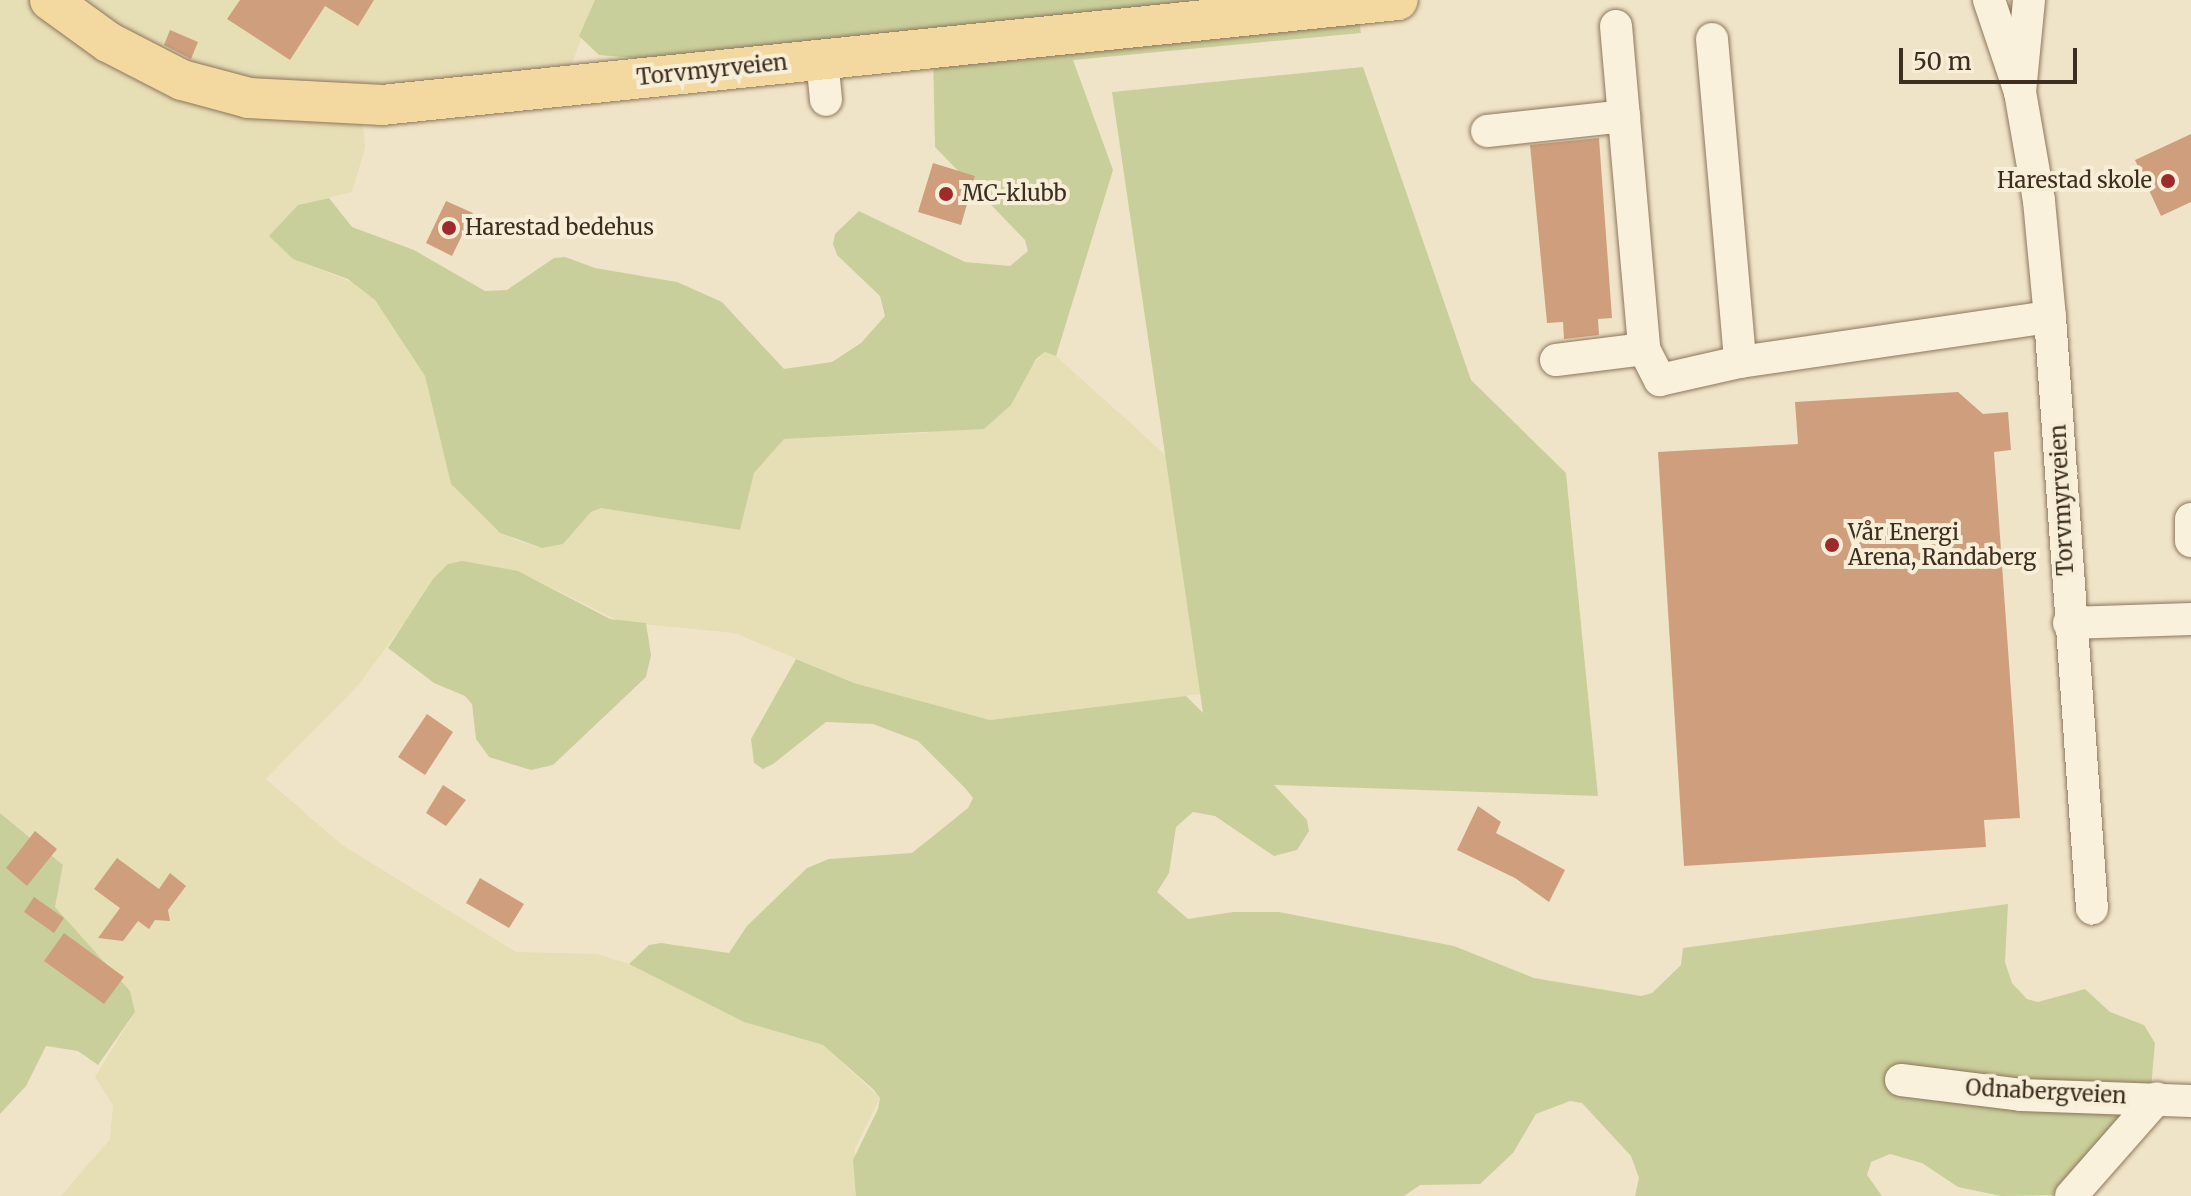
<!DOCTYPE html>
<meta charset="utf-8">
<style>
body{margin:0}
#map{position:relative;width:2191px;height:1196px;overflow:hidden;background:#f0e4c8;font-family:Merriweather,serif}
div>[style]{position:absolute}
.farmland>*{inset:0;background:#e6deb5}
.green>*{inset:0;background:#c9cf9b}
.building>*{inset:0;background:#cf9f7d}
.roads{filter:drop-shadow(0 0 2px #8d765c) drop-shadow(0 0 2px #8d765c)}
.minor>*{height:32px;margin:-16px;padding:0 16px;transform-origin:16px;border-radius:16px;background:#faf1dc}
.major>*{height:40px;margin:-20px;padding:0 20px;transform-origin:20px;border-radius:20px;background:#f3d9a0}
.dots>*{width:22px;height:22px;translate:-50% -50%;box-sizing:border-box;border:4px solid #f7eed8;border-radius:50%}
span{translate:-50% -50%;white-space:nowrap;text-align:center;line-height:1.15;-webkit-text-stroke:8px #f7eed8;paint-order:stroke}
.street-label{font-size:22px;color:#3d2e20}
.poi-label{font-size:22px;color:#3d2e20}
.right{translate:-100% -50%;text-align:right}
.left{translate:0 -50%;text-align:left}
.scale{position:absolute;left:1899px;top:48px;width:178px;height:36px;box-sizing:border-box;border:4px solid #3d2e20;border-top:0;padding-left:10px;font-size:24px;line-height:28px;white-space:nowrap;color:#3d2e20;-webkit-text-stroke:6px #f7eed8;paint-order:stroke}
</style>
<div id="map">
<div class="farmland">
<div style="clip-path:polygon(0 0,595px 0,570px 69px,361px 105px,365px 148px,352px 192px,298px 205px,314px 267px,359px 285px,375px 300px,425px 376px,451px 484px,500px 533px,521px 542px,542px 548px,563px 544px,591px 512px,601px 508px,740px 530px,754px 473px,784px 439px,926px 433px,1016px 396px,1023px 375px,1045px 352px,1056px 356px,1181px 469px,1209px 693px,990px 720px,854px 683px,735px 633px,621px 622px,518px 571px,448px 564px,359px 684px,266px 779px,342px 845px,516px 952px,597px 954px,629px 964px,744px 1022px,823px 1045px,880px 1098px,855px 1148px,856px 1196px,61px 1196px,110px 1139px,113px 1105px,95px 1077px,135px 1012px,55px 907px,63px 865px,0 813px)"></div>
</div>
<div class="green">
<div style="clip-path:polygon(595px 0,1356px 0,1361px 33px,1073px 60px,1113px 170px,1056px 356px,1045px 352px,1036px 359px,1011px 405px,984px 429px,784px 439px,754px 473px,740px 530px,601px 508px,591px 512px,563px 544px,542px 548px,500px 533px,451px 484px,425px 376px,375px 300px,348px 279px,293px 259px,269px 236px,298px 205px,329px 198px,352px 227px,414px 250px,485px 291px,507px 290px,554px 258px,565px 257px,595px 268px,677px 282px,722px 302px,784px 369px,832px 362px,861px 343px,885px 316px,880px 296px,837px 255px,833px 244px,835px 234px,859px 211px,965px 262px,1010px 266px,1028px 251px,1025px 240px,935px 147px,933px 52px,671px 61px,599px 55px,579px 36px)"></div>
<div style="clip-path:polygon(1363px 67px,1471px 380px,1566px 473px,1598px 796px,1274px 785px,1307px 820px,1309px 831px,1297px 850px,1274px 856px,1215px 816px,1193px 812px,1176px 827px,1169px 873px,1157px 892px,1188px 919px,1233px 912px,1279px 912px,1454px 946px,1534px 978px,1641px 996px,1652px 993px,1681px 965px,1683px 948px,2008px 904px,2005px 962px,2012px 983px,2027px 999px,2038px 1002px,2085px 989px,2110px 1012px,2144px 1025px,2155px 1043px,2151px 1088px,2060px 1195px,2001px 1196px,1958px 1187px,1922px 1163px,1890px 1154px,1871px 1162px,1867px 1175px,1882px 1196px,1635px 1196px,1639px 1178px,1631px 1156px,1582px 1103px,1570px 1101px,1536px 1114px,1513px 1153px,1480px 1184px,1420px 1185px,1404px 1196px,856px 1196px,853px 1160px,878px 1109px,880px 1098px,873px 1089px,823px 1045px,744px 1022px,629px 964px,649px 945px,661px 943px,729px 953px,747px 926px,807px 868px,829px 859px,912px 853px,968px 808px,973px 798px,966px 789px,918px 741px,873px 724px,826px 722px,773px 764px,763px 769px,754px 763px,751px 739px,796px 659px,854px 683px,990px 720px,1186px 696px,1203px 713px,1112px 92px)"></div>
<div style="clip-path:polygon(462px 561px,518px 571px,610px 619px,646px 623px,651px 655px,646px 677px,553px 765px,531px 770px,489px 757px,476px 739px,472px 704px,465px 696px,434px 683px,388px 648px,433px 579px,448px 564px)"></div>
<div style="clip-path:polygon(0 813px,63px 865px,55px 907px,130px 991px,135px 1012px,98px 1065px,78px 1051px,46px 1046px,26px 1086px,0 1114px)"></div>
</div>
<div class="building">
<div style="clip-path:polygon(240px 0,374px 0,358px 26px,325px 6px,290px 60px,227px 19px)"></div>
<div style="clip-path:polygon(170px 30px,198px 42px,191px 59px,164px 45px)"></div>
<div style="clip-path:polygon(2191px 134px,2191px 202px,2161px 216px,2135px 160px)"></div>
<div style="clip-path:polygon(1599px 138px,1612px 318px,1598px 319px,1599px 335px,1564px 339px,1563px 322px,1547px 323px,1530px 145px)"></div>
<div style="clip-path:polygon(933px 163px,975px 176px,961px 225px,918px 212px)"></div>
<div style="clip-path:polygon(446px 201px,473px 213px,452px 256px,426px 243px)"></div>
<div style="clip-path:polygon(1958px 392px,1983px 414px,2008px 412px,2011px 450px,1994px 452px,2020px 818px,1984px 820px,1986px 847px,1684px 866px,1658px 452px,1798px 444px,1795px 402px)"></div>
<div style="clip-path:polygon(427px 714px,453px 732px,425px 775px,398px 757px)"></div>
<div style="clip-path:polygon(443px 785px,466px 800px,446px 826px,426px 813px)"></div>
<div style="clip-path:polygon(1478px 806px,1501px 822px,1496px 833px,1565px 870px,1549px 902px,1515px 878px,1457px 850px)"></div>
<div style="clip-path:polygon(35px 831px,57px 849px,27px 886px,6px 868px)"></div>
<div style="clip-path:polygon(117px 858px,159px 889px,170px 873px,186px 886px,168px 910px,170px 921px,155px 920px,149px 929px,138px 921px,123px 941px,98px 938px,120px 908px,94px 889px)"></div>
<div style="clip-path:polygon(480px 878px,524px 904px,509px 928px,466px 903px)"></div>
<div style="clip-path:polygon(34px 897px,64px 918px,54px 933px,24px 912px)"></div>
<div style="clip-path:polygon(64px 933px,124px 977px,104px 1004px,44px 961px)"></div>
</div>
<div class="roads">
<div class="minor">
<div style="left:1989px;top:0;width:97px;rotate:71.4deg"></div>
<div style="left:2020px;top:92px;width:92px;rotate:-84.4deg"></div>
<div style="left:1616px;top:26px;width:324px;rotate:85deg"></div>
<div style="left:1644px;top:349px;width:35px;rotate:63deg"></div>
<div style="left:1660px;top:380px;width:82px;rotate:-12.7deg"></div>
<div style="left:1740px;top:362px;width:313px;rotate:-8.3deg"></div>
<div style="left:1712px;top:39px;width:324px;rotate:85deg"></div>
<div style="left:822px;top:59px;width:41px;rotate:84.4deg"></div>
<div style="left:2020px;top:92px;width:111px;rotate:80.1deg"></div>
<div style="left:2039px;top:201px;width:117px;rotate:84.6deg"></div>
<div style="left:2050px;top:317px;width:593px;rotate:85.94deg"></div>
<div style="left:1487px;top:131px;width:138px;rotate:-6.2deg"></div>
<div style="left:1556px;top:360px;width:89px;rotate:-7.1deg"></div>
<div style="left:2191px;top:519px;width:22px;rotate:90deg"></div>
<div style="left:2069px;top:623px;width:122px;rotate:-1.9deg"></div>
<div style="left:1901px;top:1080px;width:121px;rotate:7.1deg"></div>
<div style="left:2021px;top:1095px;width:170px;rotate:2deg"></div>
<div style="left:2071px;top:1196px;width:130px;rotate:-48.7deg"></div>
</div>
<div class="major">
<div style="left:50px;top:0;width:72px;rotate:35.9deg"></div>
<div style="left:108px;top:42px;width:83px;rotate:27.2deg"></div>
<div style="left:182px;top:80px;width:69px;rotate:15deg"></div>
<div style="left:249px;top:98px;width:133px;rotate:3deg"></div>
<div style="left:382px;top:105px;width:1021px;rotate:-5.9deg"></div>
</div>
</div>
<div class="dots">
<div style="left:2168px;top:181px;background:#9e2a2b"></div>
<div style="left:946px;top:194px;background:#9e2a2b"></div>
<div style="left:449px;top:228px;background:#9e2a2b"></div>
<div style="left:1832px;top:545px;background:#9e2a2b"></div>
</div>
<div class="street-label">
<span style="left:712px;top:70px;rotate:-6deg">Torvmyrveien</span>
<span style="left:2062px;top:500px;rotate:-93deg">Torvmyrveien</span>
<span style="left:2046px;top:1092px;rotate:3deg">Odnabergveien</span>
</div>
<div class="poi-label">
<span class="right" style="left:2152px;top:181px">Harestad skole</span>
<span class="left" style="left:962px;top:194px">MC-klubb</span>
<span class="left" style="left:465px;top:228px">Harestad bedehus</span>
<span class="left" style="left:1848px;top:545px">Vår Energi<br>Arena, Randaberg</span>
</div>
<div class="scale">50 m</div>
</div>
